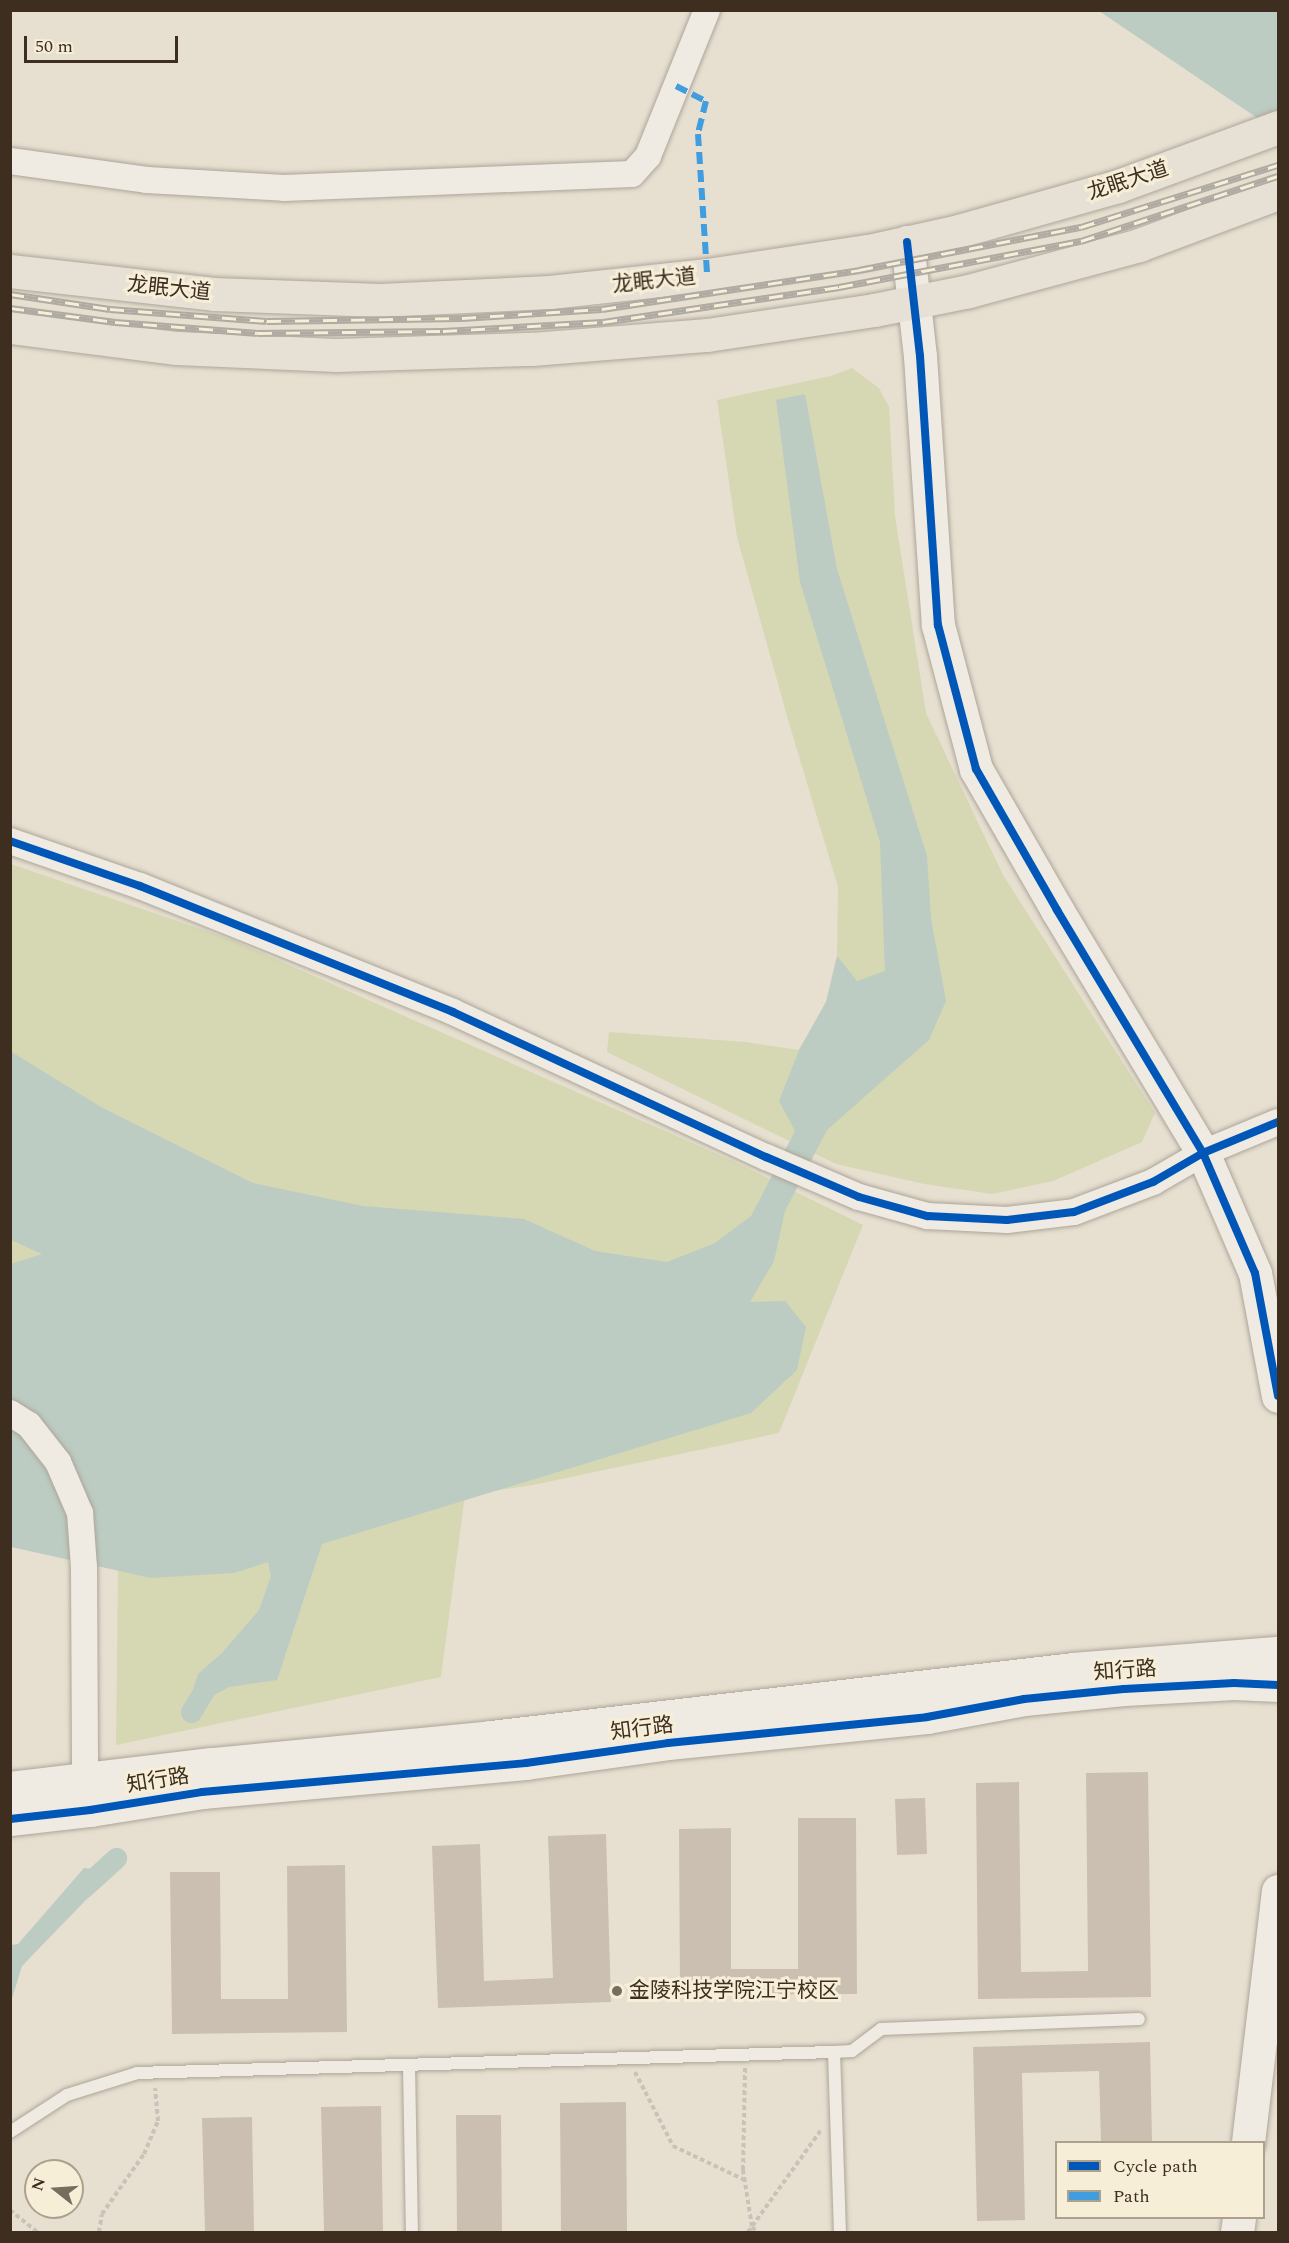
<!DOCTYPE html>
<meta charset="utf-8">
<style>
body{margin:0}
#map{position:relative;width:1289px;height:2243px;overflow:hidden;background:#e7e0d1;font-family:Spectral,"Noto Sans SC",serif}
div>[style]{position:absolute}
.green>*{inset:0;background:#d6d7b3}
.water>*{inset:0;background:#bcccc2}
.canal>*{height:21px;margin:-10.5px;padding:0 10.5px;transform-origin:10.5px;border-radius:10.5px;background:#bcccc2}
.building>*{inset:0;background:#cbbfb2}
.path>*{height:4px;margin-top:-2px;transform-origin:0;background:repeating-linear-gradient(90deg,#c8c2b9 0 4.5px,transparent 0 7.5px)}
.roads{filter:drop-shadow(0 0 2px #ada599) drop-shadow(0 0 2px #ada599)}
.lane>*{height:12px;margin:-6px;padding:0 6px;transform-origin:6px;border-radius:6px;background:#efebe3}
.street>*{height:26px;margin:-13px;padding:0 13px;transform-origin:13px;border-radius:13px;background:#efebe3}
.secondary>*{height:33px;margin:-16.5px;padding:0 16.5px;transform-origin:16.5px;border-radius:16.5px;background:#efebe3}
.primary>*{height:33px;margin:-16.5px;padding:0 16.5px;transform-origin:16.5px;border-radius:16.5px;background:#e6e1d4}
.rail>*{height:7px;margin-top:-3.5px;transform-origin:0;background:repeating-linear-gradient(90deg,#f7eed8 0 14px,#afaaa2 0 28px);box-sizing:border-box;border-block:2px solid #afaaa2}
.quiet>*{height:6px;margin-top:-3px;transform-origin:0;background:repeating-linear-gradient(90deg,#3f9de0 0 12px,transparent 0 18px)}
.cycleway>*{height:8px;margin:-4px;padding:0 4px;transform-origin:4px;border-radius:4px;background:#0057b8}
.dots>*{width:16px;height:16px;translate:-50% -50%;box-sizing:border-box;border:3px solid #f7eed8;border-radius:50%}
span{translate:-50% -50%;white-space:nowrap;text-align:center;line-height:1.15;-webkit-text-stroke:6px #f7eed8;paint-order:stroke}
.street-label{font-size:21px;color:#3d2e20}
.poi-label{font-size:21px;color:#3d2e20}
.left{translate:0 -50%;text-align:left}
.frame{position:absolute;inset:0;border:12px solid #3d2e20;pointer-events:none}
.legend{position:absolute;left:1055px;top:2141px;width:210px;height:78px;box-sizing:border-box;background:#f7eed8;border:2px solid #ada18e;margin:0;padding:8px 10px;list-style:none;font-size:18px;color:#3d2e20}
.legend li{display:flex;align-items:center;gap:12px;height:30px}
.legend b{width:30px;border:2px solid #ada18e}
.north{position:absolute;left:24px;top:2159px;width:60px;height:60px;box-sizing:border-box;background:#f7eed8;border:2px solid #ada18e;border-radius:50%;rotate:287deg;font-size:16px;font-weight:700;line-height:24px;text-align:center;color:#3d2e20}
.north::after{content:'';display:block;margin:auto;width:21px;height:27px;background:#786c5e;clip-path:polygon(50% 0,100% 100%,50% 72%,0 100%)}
.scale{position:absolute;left:24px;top:36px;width:154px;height:27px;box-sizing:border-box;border:3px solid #3d2e20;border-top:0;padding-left:8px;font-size:18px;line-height:21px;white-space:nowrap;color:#3d2e20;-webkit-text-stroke:4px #f7eed8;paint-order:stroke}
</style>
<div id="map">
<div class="green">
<div style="clip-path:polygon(852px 368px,879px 388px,889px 407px,895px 516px,926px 713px,1003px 875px,1155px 1113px,1142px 1142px,1053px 1181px,992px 1194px,924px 1184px,836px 1164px,607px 1052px,609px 1032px,745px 1042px,799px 1050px,826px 1002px,837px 956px,838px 887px,789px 723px,737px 537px,717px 400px,831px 376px)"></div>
<div style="clip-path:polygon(11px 864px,230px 939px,733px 1161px,863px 1225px,779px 1433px,533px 1485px,465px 1495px,441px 1677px,116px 1745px,119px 1485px,11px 1371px)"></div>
</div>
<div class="water">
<div style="clip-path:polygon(1099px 11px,1278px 11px,1278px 132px)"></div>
<div style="clip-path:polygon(805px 394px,837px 569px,927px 856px,931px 918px,946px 1001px,929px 1040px,827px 1130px,785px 1211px,774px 1261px,750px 1302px,785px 1301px,806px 1327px,797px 1370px,751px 1413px,322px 1544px,277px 1680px,229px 1687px,187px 1709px,198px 1674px,222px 1653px,259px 1610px,271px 1576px,268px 1562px,234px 1573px,151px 1578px,11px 1547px,11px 1264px,42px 1254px,11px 1240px,10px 1051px,101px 1107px,253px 1183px,363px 1206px,524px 1219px,595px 1251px,667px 1262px,715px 1243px,751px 1216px,795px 1131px,779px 1101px,799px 1050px,826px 1002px,837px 956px,857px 981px,885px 971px,880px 842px,800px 582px,776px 400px)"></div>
<div style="clip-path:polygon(84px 1868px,114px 1871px,22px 1966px,11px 2002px,11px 1945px,18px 1944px)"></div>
</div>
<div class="canal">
<div style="left:191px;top:1712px;width:35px;rotate:-59deg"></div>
<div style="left:83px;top:1888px;width:45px;rotate:-42.3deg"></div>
</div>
<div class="building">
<div style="clip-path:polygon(1148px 1772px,1151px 1997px,978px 1999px,976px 1783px,1019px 1782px,1021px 1972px,1088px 1971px,1086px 1773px)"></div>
<div style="clip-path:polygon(925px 1798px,927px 1854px,897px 1855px,895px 1799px)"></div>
<div style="clip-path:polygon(798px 1818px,856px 1818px,857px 1994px,680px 1995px,679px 1829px,731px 1828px,731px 1969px,798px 1969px)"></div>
<div style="clip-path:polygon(606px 1834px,611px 2002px,438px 2008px,432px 1846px,480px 1844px,484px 1981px,553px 1978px,548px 1836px)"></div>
<div style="clip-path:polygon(345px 1865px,347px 2032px,172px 2034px,170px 1872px,220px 1872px,221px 1999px,288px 1999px,287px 1866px)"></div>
<div style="clip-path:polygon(1150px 2042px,1152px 2142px,1101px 2142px,1099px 2071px,1022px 2073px,1025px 2220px,977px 2221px,973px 2047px)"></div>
<div style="clip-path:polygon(626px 2102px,627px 2232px,561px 2232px,560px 2103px)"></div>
<div style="clip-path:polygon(381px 2106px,383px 2232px,324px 2232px,321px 2107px)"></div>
<div style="clip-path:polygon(456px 2115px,501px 2115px,502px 2232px,457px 2232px)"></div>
<div style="clip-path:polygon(252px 2117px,254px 2232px,205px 2232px,202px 2118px)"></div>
</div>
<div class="path">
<div style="left:745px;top:2068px;width:102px;rotate:91.1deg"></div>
<div style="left:743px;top:2170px;width:58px;rotate:81deg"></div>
<div style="left:752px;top:2227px;width:7px;rotate:45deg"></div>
<div style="left:635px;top:2072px;width:83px;rotate:62.8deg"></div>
<div style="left:673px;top:2146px;width:80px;rotate:25.3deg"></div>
<div style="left:10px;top:2210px;width:35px;rotate:39deg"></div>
<div style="left:99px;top:2232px;width:18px;rotate:-81deg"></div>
<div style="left:102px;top:2214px;width:73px;rotate:-55deg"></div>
<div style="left:144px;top:2154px;width:36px;rotate:-67deg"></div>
<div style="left:158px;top:2121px;width:33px;rotate:-95deg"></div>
<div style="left:748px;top:2232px;width:125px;rotate:-54.4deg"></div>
</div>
<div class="roads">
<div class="lane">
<div style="left:834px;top:2052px;width:18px;rotate:-3deg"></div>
<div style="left:852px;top:2051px;width:36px;rotate:-37deg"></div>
<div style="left:881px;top:2029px;width:258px;rotate:-2.2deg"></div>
<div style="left:409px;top:2065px;width:167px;rotate:89deg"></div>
<div style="left:10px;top:2132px;width:68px;rotate:-33deg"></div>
<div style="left:67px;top:2095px;width:73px;rotate:-17.4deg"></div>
<div style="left:137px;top:2073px;width:697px;rotate:-1.73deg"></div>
<div style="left:834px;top:2052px;width:180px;rotate:88.1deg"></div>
</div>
<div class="street">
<div style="left:10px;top:161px;width:138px;rotate:7.9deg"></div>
<div style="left:147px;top:180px;width:137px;rotate:3.3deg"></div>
<div style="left:284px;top:188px;width:348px;rotate:-2.3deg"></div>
<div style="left:632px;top:174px;width:24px;rotate:-48deg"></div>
<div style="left:648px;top:156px;width:157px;rotate:-68deg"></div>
<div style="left:10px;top:841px;width:138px;rotate:19.1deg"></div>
<div style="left:140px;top:886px;width:337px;rotate:21.9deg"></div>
<div style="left:453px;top:1012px;width:345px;rotate:24.9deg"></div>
<div style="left:766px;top:1157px;width:101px;rotate:23.3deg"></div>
<div style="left:859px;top:1197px;width:71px;rotate:15.6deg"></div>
<div style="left:927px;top:1216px;width:80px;rotate:2.9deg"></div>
<div style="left:1007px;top:1220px;width:67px;rotate:-6.8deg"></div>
<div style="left:1074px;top:1212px;width:85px;rotate:-20.8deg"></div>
<div style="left:1153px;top:1182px;width:58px;rotate:-30.1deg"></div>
<div style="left:1203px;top:1153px;width:81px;rotate:-22.5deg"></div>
<div style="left:10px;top:1413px;width:22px;rotate:32deg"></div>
<div style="left:29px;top:1425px;width:47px;rotate:51.9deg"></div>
<div style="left:58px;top:1462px;width:56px;rotate:66.7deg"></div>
<div style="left:80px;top:1513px;width:54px;rotate:85.8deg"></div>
<div style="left:84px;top:1567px;width:213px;rotate:89.7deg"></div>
</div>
<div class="secondary">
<div style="left:907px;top:242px;width:115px;rotate:83.5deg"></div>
<div style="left:920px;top:356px;width:270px;rotate:86.2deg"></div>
<div style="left:938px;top:625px;width:149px;rotate:75.2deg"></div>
<div style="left:976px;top:769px;width:163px;rotate:60.1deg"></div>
<div style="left:1057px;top:910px;width:283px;rotate:59deg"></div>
<div style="left:1203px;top:1153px;width:131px;rotate:66.6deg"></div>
<div style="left:1255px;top:1273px;width:125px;rotate:79.4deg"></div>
<div style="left:10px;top:1788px;width:203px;rotate:-6.8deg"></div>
<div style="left:212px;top:1764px;width:280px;rotate:-5.5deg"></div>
<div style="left:491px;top:1737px;width:586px;rotate:-6.66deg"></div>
<div style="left:1073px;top:1669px;width:206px;rotate:-4.5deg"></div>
<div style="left:10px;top:1819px;width:81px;rotate:-6.4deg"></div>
<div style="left:90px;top:1810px;width:113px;rotate:-9.1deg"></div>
<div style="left:202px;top:1792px;width:325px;rotate:-5.1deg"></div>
<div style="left:526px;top:1763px;width:143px;rotate:-8deg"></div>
<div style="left:668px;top:1743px;width:260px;rotate:-5.7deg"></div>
<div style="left:927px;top:1717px;width:99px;rotate:-10.5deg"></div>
<div style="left:1024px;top:1699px;width:100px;rotate:-5.7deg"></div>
<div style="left:1124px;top:1689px;width:110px;rotate:-3.1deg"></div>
<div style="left:1234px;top:1683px;width:44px;rotate:2.6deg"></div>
<div style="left:1248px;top:2142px;width:253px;rotate:-83.2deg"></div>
<div style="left:1237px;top:2232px;width:14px;rotate:-82deg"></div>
</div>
<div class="primary">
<div style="left:10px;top:271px;width:205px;rotate:6.4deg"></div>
<div style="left:214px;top:294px;width:166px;rotate:2.1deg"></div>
<div style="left:380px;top:300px;width:170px;rotate:-2.7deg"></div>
<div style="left:550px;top:292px;width:158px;rotate:-6.2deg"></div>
<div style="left:707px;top:275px;width:163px;rotate:-8.5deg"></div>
<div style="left:868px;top:251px;width:93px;rotate:-12.4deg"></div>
<div style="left:959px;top:231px;width:165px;rotate:-15.8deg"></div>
<div style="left:1118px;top:186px;width:171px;rotate:-20.2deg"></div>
<div style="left:10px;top:327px;width:168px;rotate:7.2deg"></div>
<div style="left:177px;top:348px;width:159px;rotate:2.5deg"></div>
<div style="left:336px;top:355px;width:196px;rotate:-1.8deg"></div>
<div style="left:532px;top:349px;width:176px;rotate:-4.6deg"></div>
<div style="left:707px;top:335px;width:169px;rotate:-8.5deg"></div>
<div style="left:874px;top:310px;width:97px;rotate:-11.3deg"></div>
<div style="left:969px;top:291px;width:176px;rotate:-15.1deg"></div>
<div style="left:1139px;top:245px;width:148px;rotate:-20.5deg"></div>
</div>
</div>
<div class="rail">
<div style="left:10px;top:294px;width:101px;rotate:8.5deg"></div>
<div style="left:110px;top:309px;width:157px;rotate:4.4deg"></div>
<div style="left:267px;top:321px;width:195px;rotate:-0.9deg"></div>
<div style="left:462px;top:318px;width:140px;rotate:-3.7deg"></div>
<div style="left:602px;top:309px;width:260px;rotate:-8.6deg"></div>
<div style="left:859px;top:270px;width:226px;rotate:-11deg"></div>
<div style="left:1081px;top:227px;width:207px;rotate:-17.5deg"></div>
<div style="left:10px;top:308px;width:106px;rotate:7.6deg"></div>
<div style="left:115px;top:322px;width:143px;rotate:4.4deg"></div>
<div style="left:258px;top:333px;width:185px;rotate:-0.6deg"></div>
<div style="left:443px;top:331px;width:160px;rotate:-3.2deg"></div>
<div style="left:603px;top:322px;width:239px;rotate:-8.4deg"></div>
<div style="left:839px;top:287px;width:246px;rotate:-10.8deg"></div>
<div style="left:1081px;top:241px;width:207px;rotate:-18.3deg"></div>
</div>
<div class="quiet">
<div style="left:676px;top:86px;width:34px;rotate:27deg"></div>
<div style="left:706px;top:101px;width:34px;rotate:104deg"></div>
<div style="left:698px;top:134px;width:141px;rotate:86.3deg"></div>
</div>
<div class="cycleway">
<div style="left:907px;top:242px;width:115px;rotate:83.5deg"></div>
<div style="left:920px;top:356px;width:270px;rotate:86.2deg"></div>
<div style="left:938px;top:625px;width:149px;rotate:75.2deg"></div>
<div style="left:976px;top:769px;width:163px;rotate:60.1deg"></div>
<div style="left:1057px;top:910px;width:283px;rotate:59deg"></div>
<div style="left:1203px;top:1153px;width:131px;rotate:66.6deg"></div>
<div style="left:1255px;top:1273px;width:125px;rotate:79.4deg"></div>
<div style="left:10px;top:841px;width:138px;rotate:19.1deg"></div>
<div style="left:140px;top:886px;width:337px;rotate:21.9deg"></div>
<div style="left:453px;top:1012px;width:345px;rotate:24.9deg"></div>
<div style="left:766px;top:1157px;width:101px;rotate:23.3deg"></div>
<div style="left:859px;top:1197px;width:71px;rotate:15.6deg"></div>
<div style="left:927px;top:1216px;width:80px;rotate:2.9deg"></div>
<div style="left:1007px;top:1220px;width:67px;rotate:-6.8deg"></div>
<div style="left:1074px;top:1212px;width:85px;rotate:-20.8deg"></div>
<div style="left:1153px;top:1182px;width:58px;rotate:-30.1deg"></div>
<div style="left:1203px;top:1153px;width:81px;rotate:-22.5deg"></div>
<div style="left:10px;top:1819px;width:81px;rotate:-6.4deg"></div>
<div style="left:90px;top:1810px;width:113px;rotate:-9.1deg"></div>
<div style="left:202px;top:1792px;width:325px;rotate:-5.1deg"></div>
<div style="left:526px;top:1763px;width:143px;rotate:-8deg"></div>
<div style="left:668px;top:1743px;width:260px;rotate:-5.7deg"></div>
<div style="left:927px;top:1717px;width:99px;rotate:-10.5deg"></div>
<div style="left:1024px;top:1699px;width:100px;rotate:-5.7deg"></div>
<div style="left:1124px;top:1689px;width:110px;rotate:-3.1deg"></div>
<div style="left:1234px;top:1683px;width:44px;rotate:2.6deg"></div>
</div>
<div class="dots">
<div style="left:617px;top:1991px;background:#786c5e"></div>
</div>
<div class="street-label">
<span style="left:1128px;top:181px;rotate:-18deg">龙眠大道</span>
<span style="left:654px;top:281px;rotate:-6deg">龙眠大道</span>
<span style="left:169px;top:289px;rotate:6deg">龙眠大道</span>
<span style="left:1125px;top:1671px;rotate:-4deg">知行路</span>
<span style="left:642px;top:1729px;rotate:-7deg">知行路</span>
<span style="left:158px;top:1781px;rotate:-9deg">知行路</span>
</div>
<div class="poi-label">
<span class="left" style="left:629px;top:1991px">金陵科技学院江宁校区</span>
</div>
<div class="frame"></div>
<ul class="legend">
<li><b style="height:8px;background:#0057b8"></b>Cycle path</li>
<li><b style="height:8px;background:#3f9de0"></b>Path</li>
</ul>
<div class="north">N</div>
<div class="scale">50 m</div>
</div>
